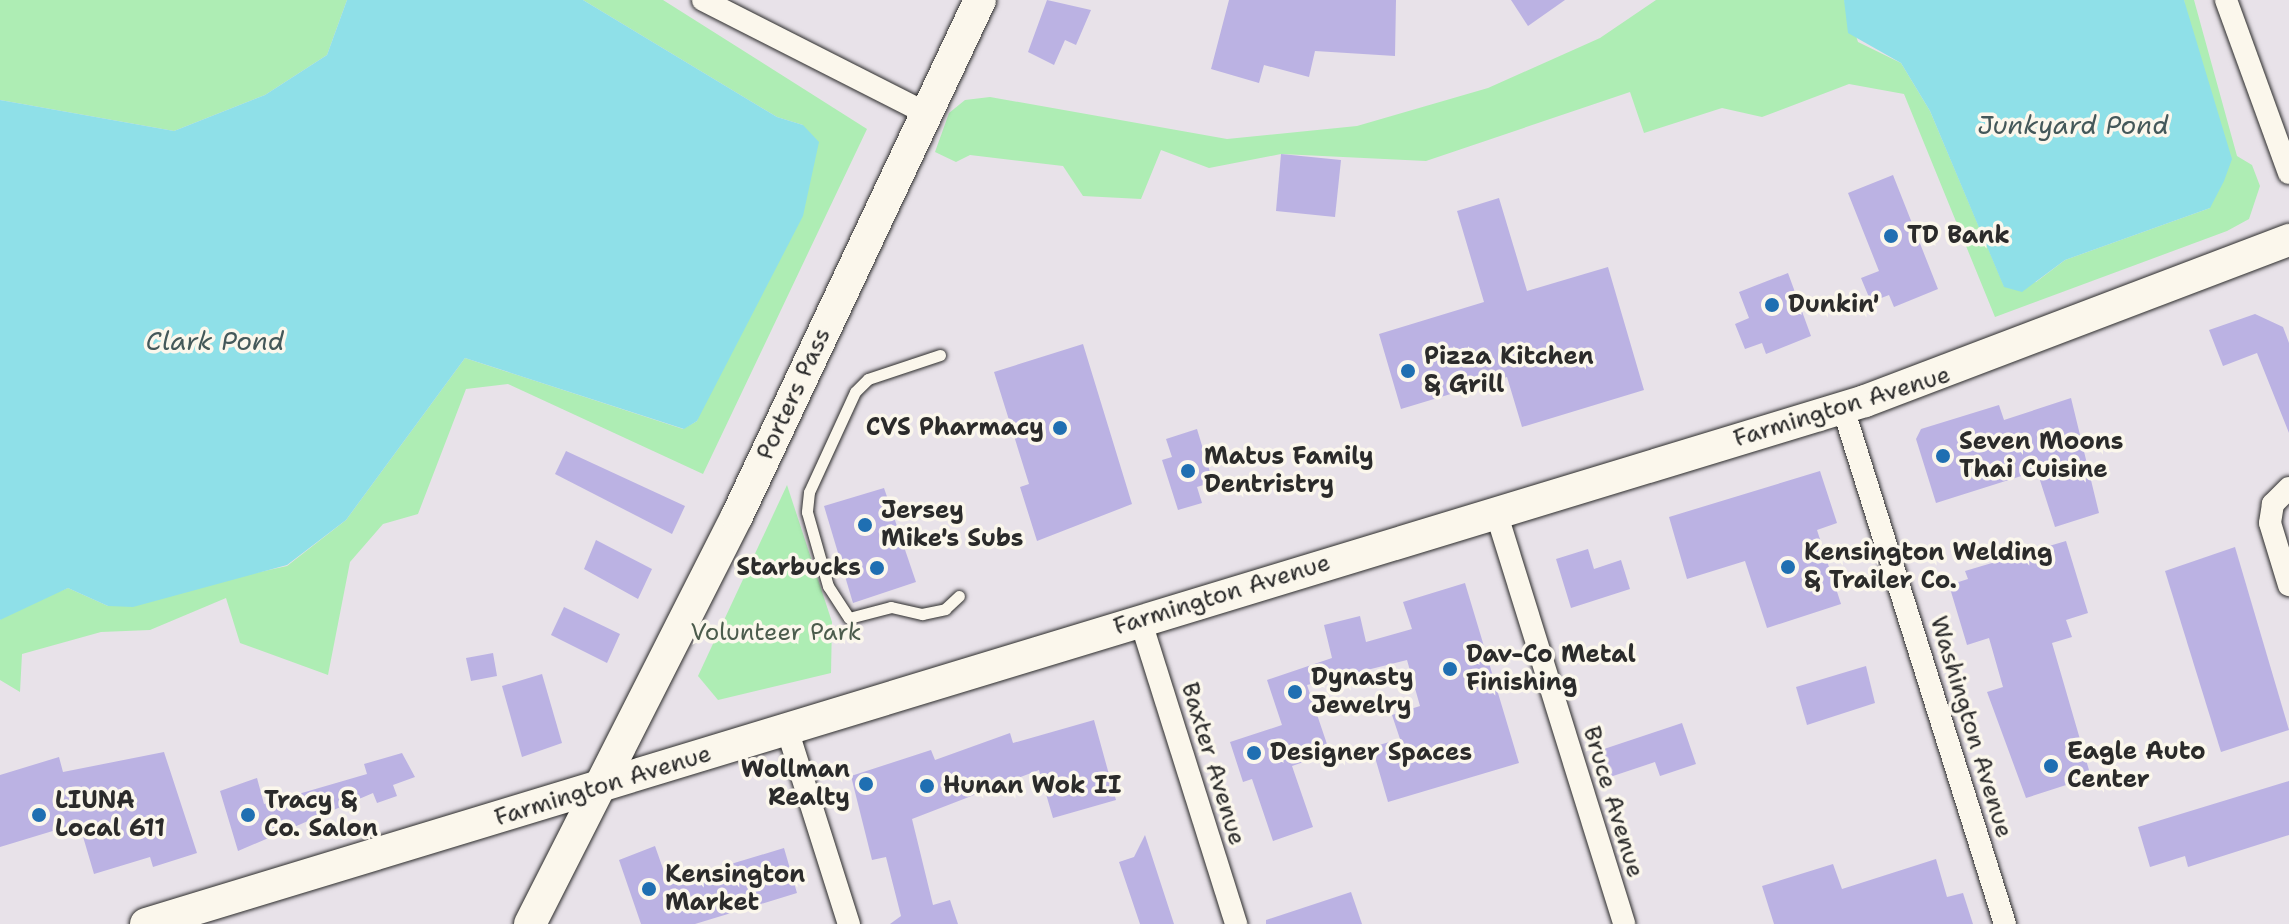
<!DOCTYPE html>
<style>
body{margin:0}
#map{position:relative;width:2289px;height:924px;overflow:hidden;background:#e8e2e9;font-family:"Shantell Sans",sans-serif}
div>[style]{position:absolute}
.green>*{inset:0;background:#aeedb4}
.water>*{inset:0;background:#8fe0e8}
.building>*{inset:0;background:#bbb2e3}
.roads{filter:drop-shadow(0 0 2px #2b2b2b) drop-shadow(0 0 2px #2b2b2b)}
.lane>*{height:11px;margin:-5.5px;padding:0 5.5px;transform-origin:5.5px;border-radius:5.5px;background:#fbf7ec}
.street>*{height:22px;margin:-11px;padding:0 11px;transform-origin:11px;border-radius:11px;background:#fbf7ec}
.secondary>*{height:32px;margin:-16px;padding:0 16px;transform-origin:16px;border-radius:16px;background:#fbf7ec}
.dots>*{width:22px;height:22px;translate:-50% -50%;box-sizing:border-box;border:4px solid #fbf7ec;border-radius:50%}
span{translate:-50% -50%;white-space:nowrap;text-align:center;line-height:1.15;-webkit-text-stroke:7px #fbf7ec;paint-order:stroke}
.poi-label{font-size:24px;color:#2b2b2b;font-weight:700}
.left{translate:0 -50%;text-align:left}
.right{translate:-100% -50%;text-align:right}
.street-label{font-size:24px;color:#2b2b2b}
.park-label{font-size:24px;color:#4c5c4d}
.water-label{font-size:26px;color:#44585a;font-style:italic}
</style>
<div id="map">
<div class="green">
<div style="clip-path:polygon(0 0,347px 0,327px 55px,265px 95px,174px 131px,0 100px)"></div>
<div style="clip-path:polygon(583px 0,663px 0,867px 129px,703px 474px,508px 384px,466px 389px,418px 514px,383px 524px,350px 562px,328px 675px,240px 643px,226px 598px,150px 630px,101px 632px,22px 654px,20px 692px,0 680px,0 620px,11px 610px,68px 588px,108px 606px,287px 566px,346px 520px,465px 358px,683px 429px,697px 421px,803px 125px,777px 117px)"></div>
<div style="clip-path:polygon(1656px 0,1844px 0,1858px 42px,1901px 63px,1930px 111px,2004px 286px,2036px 282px,2065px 260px,2210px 208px,2184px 0,2194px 0,2237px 156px,2252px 165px,2260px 186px,2249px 219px,2227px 231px,1995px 317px,1904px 94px,1849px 84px,1762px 117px,1722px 108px,1644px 133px,1630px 92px,1426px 161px,1281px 154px,1209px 168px,1161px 150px,1141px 199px,1083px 196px,1063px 166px,970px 155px,956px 162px,935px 152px,949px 113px,965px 100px,990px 97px,1227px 139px,1357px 126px,1488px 88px,1600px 38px)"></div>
<div style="clip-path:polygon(787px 485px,832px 622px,831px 673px,718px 700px,698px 676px)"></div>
</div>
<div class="water">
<div style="clip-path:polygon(347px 0,583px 0,777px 117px,803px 125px,819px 142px,803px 216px,697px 421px,684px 429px,465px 358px,346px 520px,287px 565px,133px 607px,108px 606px,68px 588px,0 620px,0 100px,174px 131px,265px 95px,327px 55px)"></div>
<div style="clip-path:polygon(1844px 0,2184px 0,2232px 159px,2224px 181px,2210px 208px,2065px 260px,2022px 292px,2004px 287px,1930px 111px,1901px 63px,1848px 33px)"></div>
</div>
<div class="building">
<div style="clip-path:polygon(1047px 0,1091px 10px,1076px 45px,1065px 40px,1054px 65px,1028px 52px)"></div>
<div style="clip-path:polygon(1229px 0,1396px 0,1395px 56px,1315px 51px,1309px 77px,1264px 65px,1259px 83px,1211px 69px)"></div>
<div style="clip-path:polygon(1511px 0,1565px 0,1528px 26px)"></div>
<div style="clip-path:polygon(1281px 154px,1341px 160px,1335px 217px,1276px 211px)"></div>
<div style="clip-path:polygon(1893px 175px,1938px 289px,1894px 307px,1889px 295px,1871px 302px,1861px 278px,1879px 271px,1848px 193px)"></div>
<div style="clip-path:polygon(1499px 198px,1527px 291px,1608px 267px,1644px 390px,1522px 427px,1507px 377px,1401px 409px,1379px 334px,1484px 302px,1457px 211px)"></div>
<div style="clip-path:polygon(1788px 273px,1811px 336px,1766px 354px,1762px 343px,1745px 349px,1735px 324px,1749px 318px,1739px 292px)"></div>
<div style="clip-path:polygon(2255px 314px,2283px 327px,2289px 343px,2289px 433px,2257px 353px,2223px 366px,2209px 330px)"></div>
<div style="clip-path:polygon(1083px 344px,1132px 504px,1037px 541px,1020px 487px,1029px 484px,994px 372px)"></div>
<div style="clip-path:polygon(2071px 398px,2099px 513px,2055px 527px,2037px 471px,1936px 503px,1916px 439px,1921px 429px,1999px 405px,2004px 420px)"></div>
<div style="clip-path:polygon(1197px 429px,1213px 482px,1197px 487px,1202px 503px,1178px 510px,1162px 460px,1172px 457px,1166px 439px)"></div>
<div style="clip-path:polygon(566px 451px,685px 506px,672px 534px,555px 474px)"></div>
<div style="clip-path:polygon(1820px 471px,1837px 523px,1817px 530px,1841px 604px,1767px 628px,1745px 561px,1687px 579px,1669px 517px)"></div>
<div style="clip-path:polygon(884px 488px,916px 582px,853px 603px,824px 506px)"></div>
<div style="clip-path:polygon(596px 540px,652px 569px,638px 599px,584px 569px)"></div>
<div style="clip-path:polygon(2066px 541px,2088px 613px,2066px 620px,2072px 637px,2052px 643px,2091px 777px,2026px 798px,1987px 692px,2003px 687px,1989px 638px,1967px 645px,1949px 585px,1968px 579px,1965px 571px)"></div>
<div style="clip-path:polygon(2235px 547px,2289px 730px,2221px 752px,2165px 571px)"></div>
<div style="clip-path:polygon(1588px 549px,1594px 569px,1621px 560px,1630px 589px,1571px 608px,1556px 559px)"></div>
<div style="clip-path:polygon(1465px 583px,1519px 763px,1388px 802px,1372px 747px,1400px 739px,1392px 715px,1420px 706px,1407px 660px,1307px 685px,1330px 753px,1292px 766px,1313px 827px,1273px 841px,1252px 779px,1243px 782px,1230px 742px,1282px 725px,1267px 680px,1332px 658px,1324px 625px,1360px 616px,1366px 642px,1412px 629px,1403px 602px)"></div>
<div style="clip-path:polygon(564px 607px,620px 634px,607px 663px,551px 635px)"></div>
<div style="clip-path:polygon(493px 653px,497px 676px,471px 681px,466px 658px)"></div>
<div style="clip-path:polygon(1866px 666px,1875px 703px,1807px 725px,1796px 687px)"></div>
<div style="clip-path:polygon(542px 674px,562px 743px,522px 757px,502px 686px)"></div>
<div style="clip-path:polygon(1094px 720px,1116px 800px,1053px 818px,1039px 770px,912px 819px,933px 905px,950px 900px,958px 924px,890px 924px,901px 916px,886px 857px,872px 860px,851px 776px,931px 750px,935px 760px,1010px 733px,1013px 743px)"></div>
<div style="clip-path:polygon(1682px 723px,1696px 764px,1660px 776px,1655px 762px,1610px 777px,1601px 750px)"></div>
<div style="clip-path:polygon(164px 752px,197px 853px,153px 867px,150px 857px,94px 874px,79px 823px,0 847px,0 775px,59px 757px,63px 772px)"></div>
<div style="clip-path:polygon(402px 753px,415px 777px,393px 785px,397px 796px,377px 803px,373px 793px,238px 851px,220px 791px,257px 778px,264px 804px,367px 774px,364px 764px)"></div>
<div style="clip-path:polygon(2289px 781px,2289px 835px,2188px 867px,2185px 856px,2150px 867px,2138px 827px)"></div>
<div style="clip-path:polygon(1145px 835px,1174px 924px,1140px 924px,1119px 862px,1134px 857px)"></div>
<div style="clip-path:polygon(655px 846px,668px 883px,784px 848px,797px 893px,695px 924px,641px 924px,619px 860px)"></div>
<div style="clip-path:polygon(1936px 859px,1947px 897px,1963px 893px,1973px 924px,1774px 924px,1762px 886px,1833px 864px,1842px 889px)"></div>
<div style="clip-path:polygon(1351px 892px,1362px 924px,1266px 924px,1266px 920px)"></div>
</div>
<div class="roads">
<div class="lane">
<div style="left:940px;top:355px;width:76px;rotate:161.6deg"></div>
<div style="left:868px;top:379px;width:18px;rotate:135deg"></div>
<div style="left:855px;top:392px;width:110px;rotate:114.7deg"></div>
<div style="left:809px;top:492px;width:20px;rotate:96deg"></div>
<div style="left:807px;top:512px;width:77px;rotate:74.2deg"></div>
<div style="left:828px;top:586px;width:38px;rotate:57deg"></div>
<div style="left:849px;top:618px;width:43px;rotate:-14.7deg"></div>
<div style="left:891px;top:607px;width:32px;rotate:13deg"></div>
<div style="left:922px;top:614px;width:24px;rotate:-12deg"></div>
<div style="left:945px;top:609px;width:19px;rotate:-43deg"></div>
</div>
<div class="street">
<div style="left:703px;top:0;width:250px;rotate:26.9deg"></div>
<div style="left:2226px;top:0;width:184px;rotate:70deg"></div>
<div style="left:1843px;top:408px;width:541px;rotate:72.57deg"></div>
<div style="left:2289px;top:488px;width:23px;rotate:135deg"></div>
<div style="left:2273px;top:504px;width:19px;rotate:99deg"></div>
<div style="left:2270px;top:523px;width:65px;rotate:73deg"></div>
<div style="left:1496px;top:512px;width:431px;rotate:72.7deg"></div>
<div style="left:1140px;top:619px;width:320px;rotate:72.5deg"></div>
<div style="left:787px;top:729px;width:205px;rotate:72.4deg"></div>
</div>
<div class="secondary">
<div style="left:146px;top:924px;width:1797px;rotate:-16.92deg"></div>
<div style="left:1865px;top:401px;width:454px;rotate:-20.8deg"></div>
<div style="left:530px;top:924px;width:458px;rotate:-63.1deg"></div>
<div style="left:737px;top:516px;width:570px;rotate:-64.78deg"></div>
</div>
</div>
<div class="dots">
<div style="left:1891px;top:236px;background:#1f6fb2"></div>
<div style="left:1772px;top:305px;background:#1f6fb2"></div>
<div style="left:1408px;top:371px;background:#1f6fb2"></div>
<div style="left:1060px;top:428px;background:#1f6fb2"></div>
<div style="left:1943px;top:456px;background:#1f6fb2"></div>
<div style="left:1188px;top:471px;background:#1f6fb2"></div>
<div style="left:865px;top:525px;background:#1f6fb2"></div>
<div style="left:1788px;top:567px;background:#1f6fb2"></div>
<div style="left:877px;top:568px;background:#1f6fb2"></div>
<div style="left:1450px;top:669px;background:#1f6fb2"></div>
<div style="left:1295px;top:692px;background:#1f6fb2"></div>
<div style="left:1254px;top:753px;background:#1f6fb2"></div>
<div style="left:2051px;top:766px;background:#1f6fb2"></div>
<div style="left:866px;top:784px;background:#1f6fb2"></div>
<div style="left:927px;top:786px;background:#1f6fb2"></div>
<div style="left:39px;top:815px;background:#1f6fb2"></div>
<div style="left:248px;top:815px;background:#1f6fb2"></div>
<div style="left:649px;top:889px;background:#1f6fb2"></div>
</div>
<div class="poi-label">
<span class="left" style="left:1907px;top:236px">TD Bank</span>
<span class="left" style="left:1788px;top:305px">Dunkin'</span>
<span class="left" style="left:1424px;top:371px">Pizza Kitchen<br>&amp; Grill</span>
<span class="right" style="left:1044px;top:428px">CVS Pharmacy</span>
<span class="left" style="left:1959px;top:456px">Seven Moons<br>Thai Cuisine</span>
<span class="left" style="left:1204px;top:471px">Matus Family<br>Dentristry</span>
<span class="left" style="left:881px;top:525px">Jersey<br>Mike's Subs</span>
<span class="left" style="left:1804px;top:567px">Kensington Welding<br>&amp; Trailer Co.</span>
<span class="right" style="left:861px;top:568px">Starbucks</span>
<span class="left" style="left:1466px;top:669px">Dav-Co Metal<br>Finishing</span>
<span class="left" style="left:1311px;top:692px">Dynasty<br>Jewelry</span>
<span class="left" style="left:2067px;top:766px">Eagle Auto<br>Center</span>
<span class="left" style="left:1270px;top:753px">Designer Spaces</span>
<span class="right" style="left:850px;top:784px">Wollman<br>Realty</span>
<span class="left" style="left:943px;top:786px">Hunan Wok II</span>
<span class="left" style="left:55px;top:815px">LIUNA<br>Local 611</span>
<span class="left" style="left:264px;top:815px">Tracy &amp;<br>Co. Salon</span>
<span class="left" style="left:665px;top:889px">Kensington<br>Market</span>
</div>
<div class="street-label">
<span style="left:794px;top:394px;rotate:-65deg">Porters Pass</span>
<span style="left:1842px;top:407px;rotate:-17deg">Farmington Avenue</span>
<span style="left:1222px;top:595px;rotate:-17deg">Farmington Avenue</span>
<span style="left:1971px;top:727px;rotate:73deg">Washington Avenue</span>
<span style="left:1213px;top:764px;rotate:73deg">Baxter Avenue</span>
<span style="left:603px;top:786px;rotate:-17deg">Farmington Avenue</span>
<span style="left:1613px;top:802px;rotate:73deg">Bruce Avenue</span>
</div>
<div class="park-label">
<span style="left:776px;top:633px">Volunteer Park</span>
</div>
<div class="water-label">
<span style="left:2073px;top:125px">Junkyard Pond</span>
<span style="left:215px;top:341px">Clark Pond</span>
</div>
</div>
